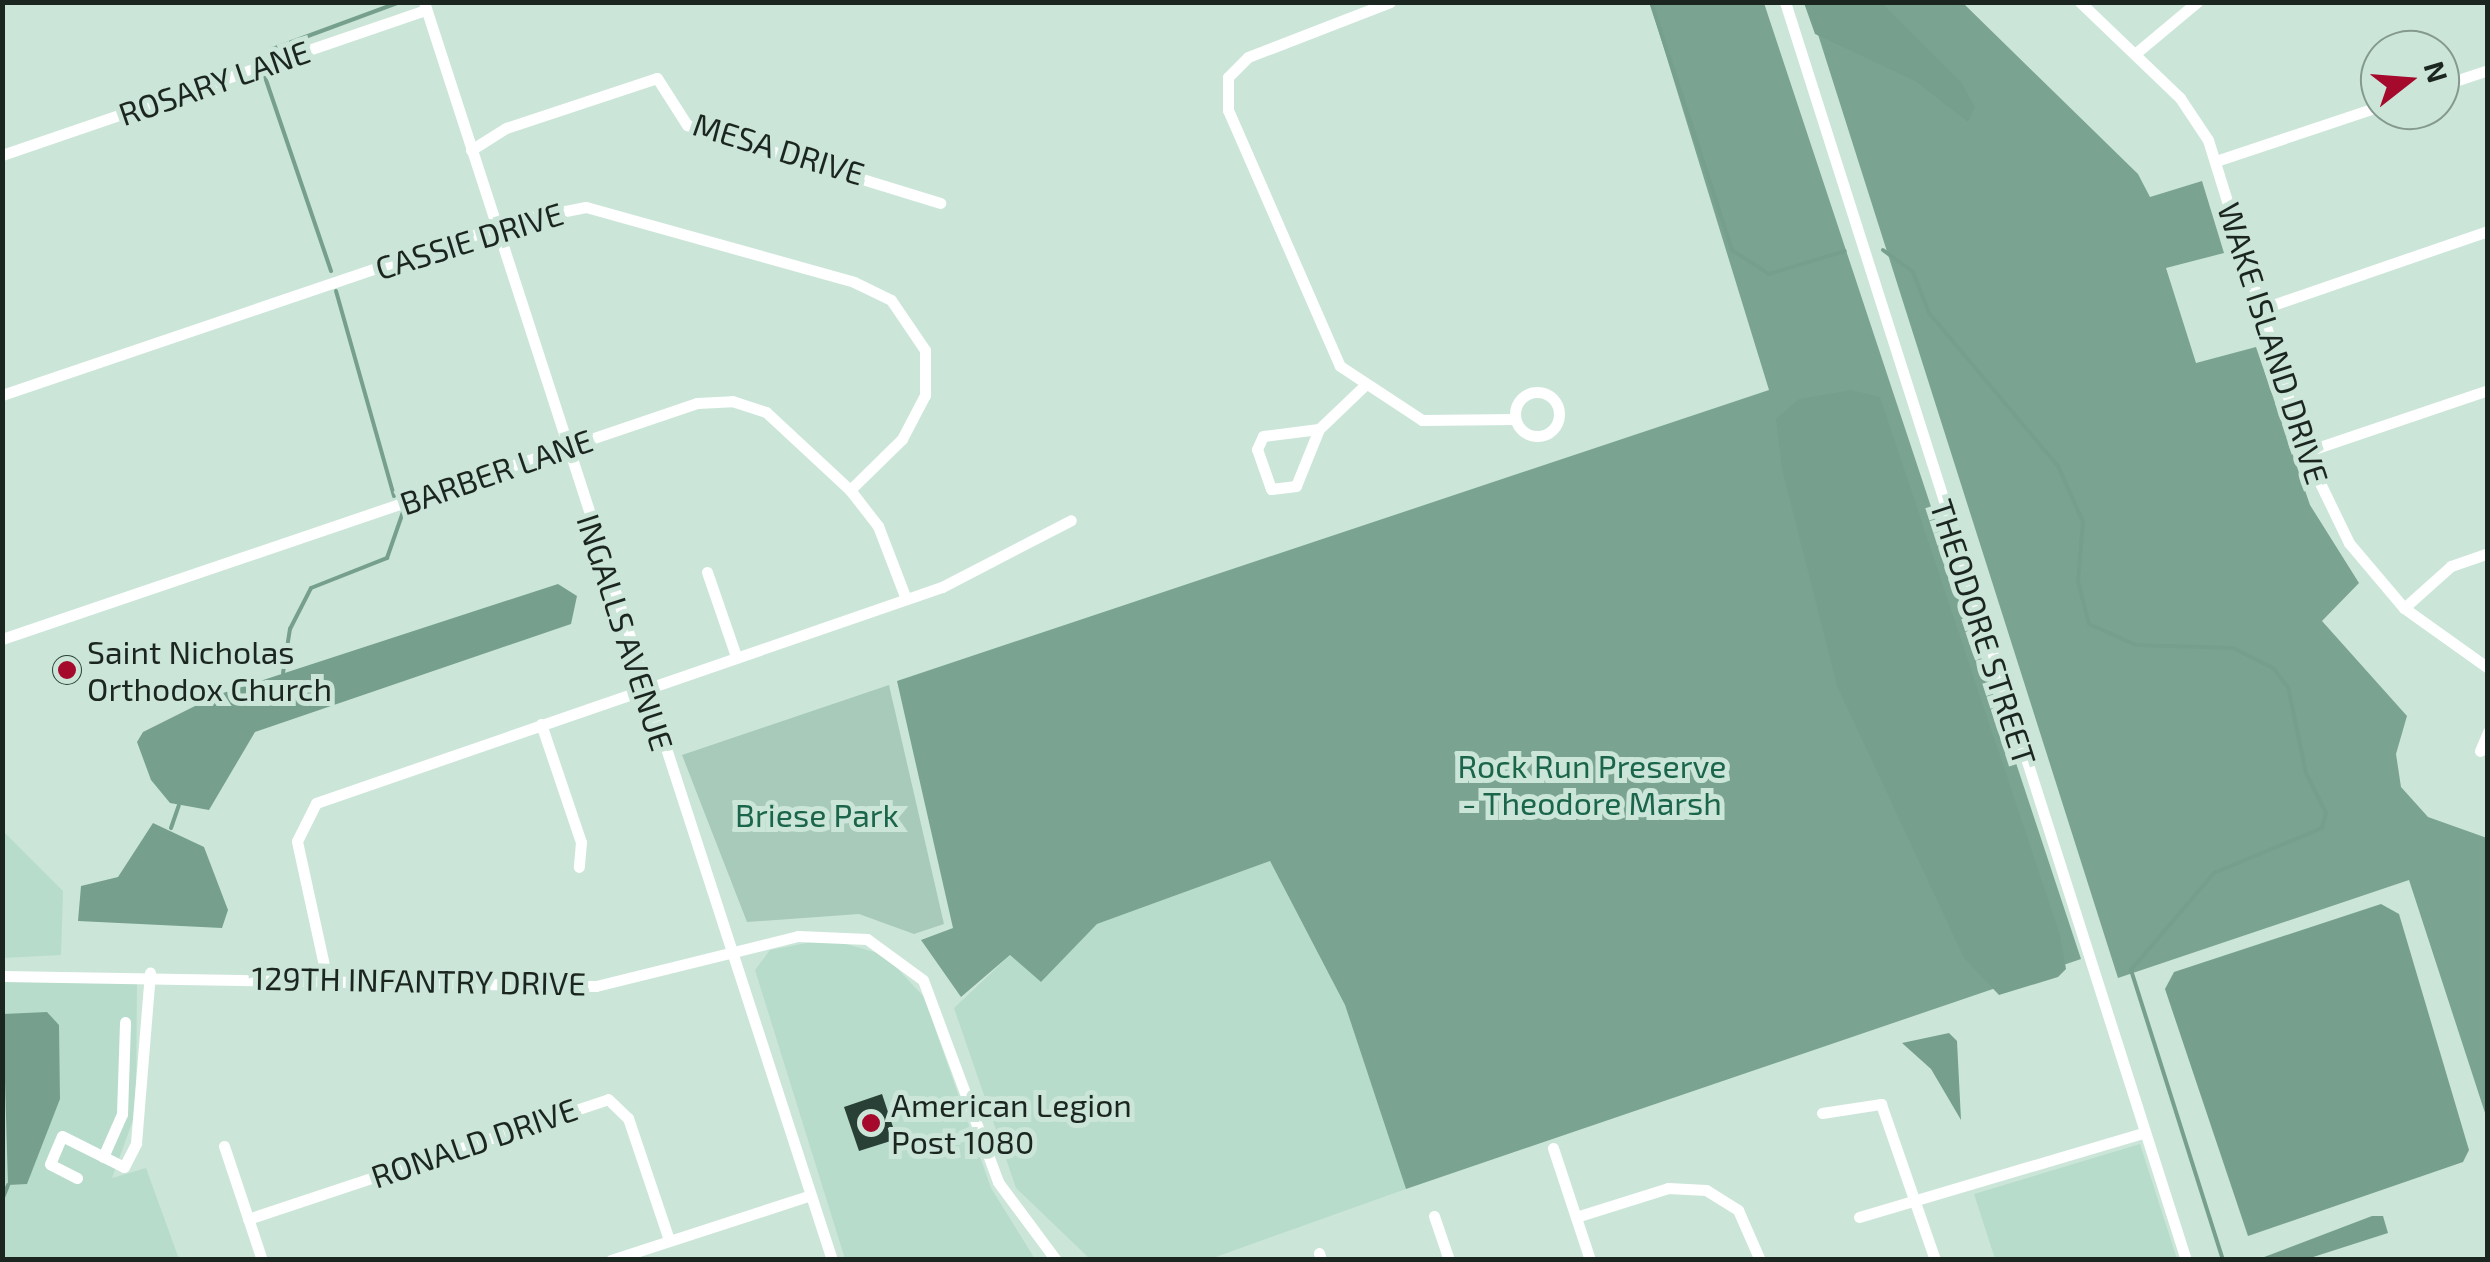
<!DOCTYPE html>
<style>
body{margin:0}
#map{position:relative;width:2490px;height:1262px;overflow:hidden;background:#cbe6d9;font-family:"Exo 2",sans-serif}
div>[style]{position:absolute}
.built>*{inset:0;background:#b8dccb}
.green>*{inset:0;background:#a8caba}
.forest>*{inset:0;background:#7aa491}
.water>*{inset:0;background:#76a08d}
.stream>*{height:4px;margin:-2px;padding:0 2px;transform-origin:2px;border-radius:2px;background:#76a08d}
.building>*{inset:0;background:#294036}
.round{border-radius:50%}
.minor>*{height:11px;margin:-5.5px;padding:0 5.5px;transform-origin:5.5px;border-radius:5.5px;background:#fff}
.minor>.ring{margin:-5.5px;padding:0;box-sizing:content-box;background:none;border:11px solid #fff;border-radius:50%}
.dots>*{width:28px;height:28px;translate:-50% -50%;box-sizing:border-box;border:5px solid #cbe6d9;border-radius:50%}
span{translate:-50% -50%;white-space:nowrap;text-align:center;line-height:1.15;-webkit-text-stroke:10px #cbe6d9;paint-order:stroke}
.street-label{font-size:32px;color:#1c2621}
.poi-label{font-size:32px;color:#1c2621}
.left{translate:0 -50%;text-align:left}
.park-label{font-size:32px;color:#1b654b}
.frame{position:absolute;inset:0;border:5px solid #1c2621;pointer-events:none}
.north{position:absolute;left:2360px;top:30px;width:100px;height:100px;box-sizing:border-box;background:#cbe6d9;border:2px solid #85998f;border-radius:50%;rotate:73deg;font-size:28px;font-weight:700;line-height:40px;text-align:center;color:#1c2621}
.north::after{content:'';display:block;margin:auto;width:35px;height:45px;background:#a50a2d;clip-path:polygon(50% 0,100% 100%,50% 72%,0 100%)}
</style>
<div id="map">
<div class="built">
<div style="clip-path:polygon(3px 831px,63px 891px,61px 955px,3px 958px)"></div>
<div style="clip-path:polygon(1270px 861px,1345px 1005px,1406px 1189px,1210px 1259px,1090px 1259px,1016px 1188px,954px 1008px,1010px 955px,1041px 982px,1097px 924px)"></div>
<div style="clip-path:polygon(828px 939px,885px 955px,924px 997px,991px 1188px,1035px 1259px,845px 1259px,755px 970px,770px 950px)"></div>
<div style="clip-path:polygon(2px 981px,137px 983px,136px 1112px,112px 1178px,146px 1168px,179px 1259px,3px 1259px)"></div>
<div style="clip-path:polygon(2140px 1144px,2177px 1259px,1995px 1259px,1974px 1194px)"></div>
</div>
<div class="green">
<div style="clip-path:polygon(889px 685px,944px 924px,914px 934px,859px 914px,747px 922px,682px 755px)"></div>
</div>
<div class="forest">
<div style="clip-path:polygon(1650px 3px,1764px 3px,2081px 959px,1406px 1189px,1345px 1005px,1270px 861px,1097px 924px,1041px 982px,1010px 955px,961px 997px,921px 940px,953px 928px,897px 681px,1769px 390px)"></div>
<div style="clip-path:polygon(1808px 3px,1963px 3px,2138px 174px,2150px 197px,2202px 181px,2224px 253px,2166px 268px,2196px 363px,2256px 347px,2310px 505px,2359px 583px,2322px 621px,2407px 716px,2396px 754px,2401px 787px,2428px 817px,2487px 838px,2487px 1119px,2409px 880px,2118px 978px)"></div>
</div>
<div class="water">
<div style="clip-path:polygon(1804px 3px,1882px 3px,1961px 82px,1975px 107px,1968px 122px,1915px 81px,1815px 34px)"></div>
<div style="clip-path:polygon(1851px 390px,1880px 397px,2060px 935px,2066px 969px,2058px 977px,1999px 995px,1964px 958px,1837px 686px,1782px 469px,1776px 419px,1799px 399px)"></div>
<div style="clip-path:polygon(558px 584px,577px 596px,571px 624px,255px 732px,209px 810px,170px 803px,151px 780px,137px 742px,143px 732px,217px 695px)"></div>
<div style="clip-path:polygon(153px 823px,204px 847px,228px 910px,222px 928px,78px 921px,81px 886px,118px 877px)"></div>
<div style="clip-path:polygon(2381px 904px,2399px 914px,2469px 1150px,2463px 1162px,2248px 1236px,2165px 989px,2174px 972px)"></div>
<div style="clip-path:polygon(47px 1012px,59px 1025px,60px 1099px,27px 1184px,8px 1185px,3px 1014px)"></div>
<div style="clip-path:polygon(1949px 1033px,1957px 1041px,1961px 1120px,1931px 1069px,1902px 1043px)"></div>
<div style="clip-path:polygon(2372px 1216px,2383px 1216px,2388px 1233px,2307px 1259px,2259px 1259px)"></div>
</div>
<div class="stream">
<div style="left:1651px;top:2px;width:261px;rotate:71.9deg"></div>
<div style="left:1732px;top:250px;width:44px;rotate:33deg"></div>
<div style="left:1769px;top:274px;width:79px;rotate:-16.8deg"></div>
<div style="left:270px;top:50px;width:139px;rotate:-20.3deg"></div>
<div style="left:265px;top:77px;width:205px;rotate:71.2deg"></div>
<div style="left:1883px;top:250px;width:37px;rotate:36deg"></div>
<div style="left:1913px;top:272px;width:44px;rotate:68.7deg"></div>
<div style="left:1929px;top:313px;width:200px;rotate:49.9deg"></div>
<div style="left:2058px;top:466px;width:61px;rotate:65.9deg"></div>
<div style="left:2083px;top:522px;width:59px;rotate:94.8deg"></div>
<div style="left:2078px;top:581px;width:44px;rotate:75.7deg"></div>
<div style="left:2089px;top:624px;width:51px;rotate:24.1deg"></div>
<div style="left:2136px;top:645px;width:97px;rotate:1.8deg"></div>
<div style="left:2233px;top:648px;width:45px;rotate:26.6deg"></div>
<div style="left:2273px;top:668px;width:24px;rotate:52deg"></div>
<div style="left:2288px;top:687px;width:88px;rotate:78.2deg"></div>
<div style="left:2306px;top:773px;width:45px;rotate:63.4deg"></div>
<div style="left:2326px;top:813px;width:16px;rotate:105deg"></div>
<div style="left:2322px;top:828px;width:117px;rotate:157.4deg"></div>
<div style="left:2214px;top:873px;width:128px;rotate:130.6deg"></div>
<div style="left:2131px;top:970px;width:304px;rotate:72.4deg"></div>
<div style="left:336px;top:291px;width:213px;rotate:74.2deg"></div>
<div style="left:283px;top:673px;width:45px;rotate:-81deg"></div>
<div style="left:290px;top:629px;width:46px;rotate:-62.9deg"></div>
<div style="left:311px;top:588px;width:82px;rotate:-21.5deg"></div>
<div style="left:387px;top:558px;width:49px;rotate:-70.8deg"></div>
<div style="left:171px;top:828px;width:24px;rotate:-71deg"></div>
<div style="left:2px;top:1200px;width:16px;rotate:-68deg"></div>
</div>
<div class="building">
<div class="round" style="left:52px;top:655px;width:30px;height:30px"></div>
<div style="clip-path:polygon(882px 1094px,897px 1139px,859px 1151px,844px 1107px)"></div>
</div>
<div class="minor">
<div style="left:424px;top:2px;width:1323px;rotate:72.03deg"></div>
<div style="left:1390px;top:2px;width:152px;rotate:158.8deg"></div>
<div style="left:1248px;top:57px;width:28px;rotate:135deg"></div>
<div style="left:1228px;top:77px;width:33px;rotate:90deg"></div>
<div style="left:1228px;top:110px;width:279px;rotate:66.4deg"></div>
<div style="left:1340px;top:366px;width:98px;rotate:33.4deg"></div>
<div style="left:1422px;top:420px;width:92px;rotate:-0.6deg"></div>
<div style="left:1785px;top:2px;width:1320px;rotate:72.32deg"></div>
<div style="left:2080px;top:2px;width:139px;rotate:43.8deg"></div>
<div style="left:2180px;top:98px;width:50px;rotate:56.3deg"></div>
<div style="left:2208px;top:140px;width:327px;rotate:72.7deg"></div>
<div style="left:2305px;top:452px;width:101px;rotate:64.2deg"></div>
<div style="left:2349px;top:543px;width:85px;rotate:49.8deg"></div>
<div style="left:2404px;top:608px;width:103px;rotate:35.5deg"></div>
<div style="left:2136px;top:53px;width:80px;rotate:-39.9deg"></div>
<div style="left:2440px;top:86px;width:51px;rotate:-18.4deg"></div>
<div style="left:471px;top:150px;width:41px;rotate:-32.2deg"></div>
<div style="left:506px;top:128px;width:159px;rotate:-18.3deg"></div>
<div style="left:657px;top:78px;width:56px;rotate:57.4deg"></div>
<div style="left:687px;top:125px;width:265px;rotate:17.1deg"></div>
<div style="left:2px;top:155px;width:448px;rotate:-18.9deg"></div>
<div style="left:2216px;top:161px;width:173px;rotate:-18.5deg"></div>
<div style="left:2261px;top:309px;width:240px;rotate:-19deg"></div>
<div class="ring" style="left:1515px;top:392px;width:33px;height:33px"></div>
<div style="left:2px;top:395px;width:542px;rotate:-18.74deg"></div>
<div style="left:515px;top:221px;width:72px;rotate:-11.2deg"></div>
<div style="left:586px;top:207px;width:278px;rotate:15.6deg"></div>
<div style="left:854px;top:282px;width:41px;rotate:25.9deg"></div>
<div style="left:891px;top:300px;width:60px;rotate:55.8deg"></div>
<div style="left:925px;top:350px;width:45px;rotate:90deg"></div>
<div style="left:925px;top:395px;width:50px;rotate:117.6deg"></div>
<div style="left:902px;top:439px;width:73px;rotate:135.6deg"></div>
<div style="left:1319px;top:429px;width:61px;rotate:112deg"></div>
<div style="left:1296px;top:486px;width:25px;rotate:173deg"></div>
<div style="left:1271px;top:489px;width:42px;rotate:-109.3deg"></div>
<div style="left:1257px;top:449px;width:14px;rotate:-65deg"></div>
<div style="left:1263px;top:436px;width:56px;rotate:-7.1deg"></div>
<div style="left:1319px;top:429px;width:61px;rotate:-43.7deg"></div>
<div style="left:2305px;top:452px;width:193px;rotate:-18.7deg"></div>
<div style="left:707px;top:572px;width:89px;rotate:71deg"></div>
<div style="left:2404px;top:608px;width:63px;rotate:-41.8deg"></div>
<div style="left:2451px;top:566px;width:39px;rotate:-19deg"></div>
<div style="left:2px;top:639px;width:734px;rotate:-18.76deg"></div>
<div style="left:697px;top:403px;width:35px;rotate:-3deg"></div>
<div style="left:732px;top:401px;width:36px;rotate:18deg"></div>
<div style="left:766px;top:412px;width:115px;rotate:42.9deg"></div>
<div style="left:850px;top:490px;width:46px;rotate:52.1deg"></div>
<div style="left:878px;top:526px;width:78px;rotate:69deg"></div>
<div style="left:541px;top:724px;width:125px;rotate:71.3deg"></div>
<div style="left:581px;top:842px;width:25px;rotate:95deg"></div>
<div style="left:2480px;top:751px;width:21px;rotate:-67deg"></div>
<div style="left:2px;top:976px;width:594px;rotate:0.96deg"></div>
<div style="left:596px;top:986px;width:208px;rotate:-13.9deg"></div>
<div style="left:798px;top:936px;width:69px;rotate:2.5deg"></div>
<div style="left:867px;top:939px;width:69px;rotate:36.2deg"></div>
<div style="left:923px;top:980px;width:215px;rotate:69.6deg"></div>
<div style="left:998px;top:1182px;width:97px;rotate:53.4deg"></div>
<div style="left:327px;top:979px;width:141px;rotate:-102.3deg"></div>
<div style="left:297px;top:841px;width:42px;rotate:-63.4deg"></div>
<div style="left:316px;top:803px;width:662px;rotate:-19.04deg"></div>
<div style="left:942px;top:587px;width:145px;rotate:-27.4deg"></div>
<div style="left:1822px;top:1113px;width:60px;rotate:-8.7deg"></div>
<div style="left:1881px;top:1104px;width:165px;rotate:70.9deg"></div>
<div style="left:224px;top:1146px;width:120px;rotate:71.6deg"></div>
<div style="left:1553px;top:1148px;width:118px;rotate:71.7deg"></div>
<div style="left:103px;top:1157px;width:47px;rotate:-66.2deg"></div>
<div style="left:122px;top:1114px;width:92px;rotate:-88.1deg"></div>
<div style="left:77px;top:1178px;width:30px;rotate:-153deg"></div>
<div style="left:50px;top:1164px;width:30px;rotate:-67deg"></div>
<div style="left:62px;top:1136px;width:69px;rotate:26.6deg"></div>
<div style="left:124px;top:1167px;width:27px;rotate:-63deg"></div>
<div style="left:136px;top:1143px;width:171px;rotate:-85.3deg"></div>
<div style="left:1434px;top:1216px;width:46px;rotate:71.2deg"></div>
<div style="left:1576px;top:1217px;width:96px;rotate:-17.5deg"></div>
<div style="left:1668px;top:1188px;width:38px;rotate:3deg"></div>
<div style="left:1706px;top:1190px;width:38px;rotate:32deg"></div>
<div style="left:1738px;top:1210px;width:55px;rotate:66.3deg"></div>
<div style="left:1859px;top:1217px;width:296px;rotate:-16.5deg"></div>
<div style="left:248px;top:1219px;width:379px;rotate:-18.4deg"></div>
<div style="left:608px;top:1099px;width:28px;rotate:44deg"></div>
<div style="left:628px;top:1118px;width:129px;rotate:71.4deg"></div>
<div style="left:1319px;top:1253px;width:7px;rotate:74deg"></div>
<div style="left:611px;top:1260px;width:210px;rotate:-18deg"></div>
</div>
<div class="dots">
<div style="left:67px;top:670px;background:#a50a2d"></div>
<div style="left:871px;top:1123px;background:#a50a2d"></div>
</div>
<div class="street-label">
<span style="left:214px;top:82px;rotate:-19deg">ROSARY LANE</span>
<span style="left:779px;top:148px;rotate:17deg">MESA DRIVE</span>
<span style="left:469px;top:240px;rotate:-17deg">CASSIE DRIVE</span>
<span style="left:2274px;top:343px;rotate:72deg">WAKE ISLAND DRIVE</span>
<span style="left:496px;top:471px;rotate:-19deg">BARBER LANE</span>
<span style="left:626px;top:632px;rotate:72deg">INGALLS AVENUE</span>
<span style="left:1984px;top:632px;rotate:72deg">THEODORE STREET</span>
<span style="left:419px;top:980px;rotate:1deg">129TH INFANTRY DRIVE</span>
<span style="left:474px;top:1142px;rotate:-19deg">RONALD DRIVE</span>
</div>
<div class="poi-label">
<span class="left" style="left:87px;top:670px">Saint Nicholas<br>Orthodox Church</span>
<span class="left" style="left:891px;top:1123px">American Legion<br>Post 1080</span>
</div>
<div class="park-label">
<span style="left:1592px;top:784px">Rock Run Preserve<br>- Theodore Marsh</span>
<span style="left:817px;top:814px">Briese Park</span>
</div>
<div class="frame"></div>
<div class="north">N</div>
</div>
